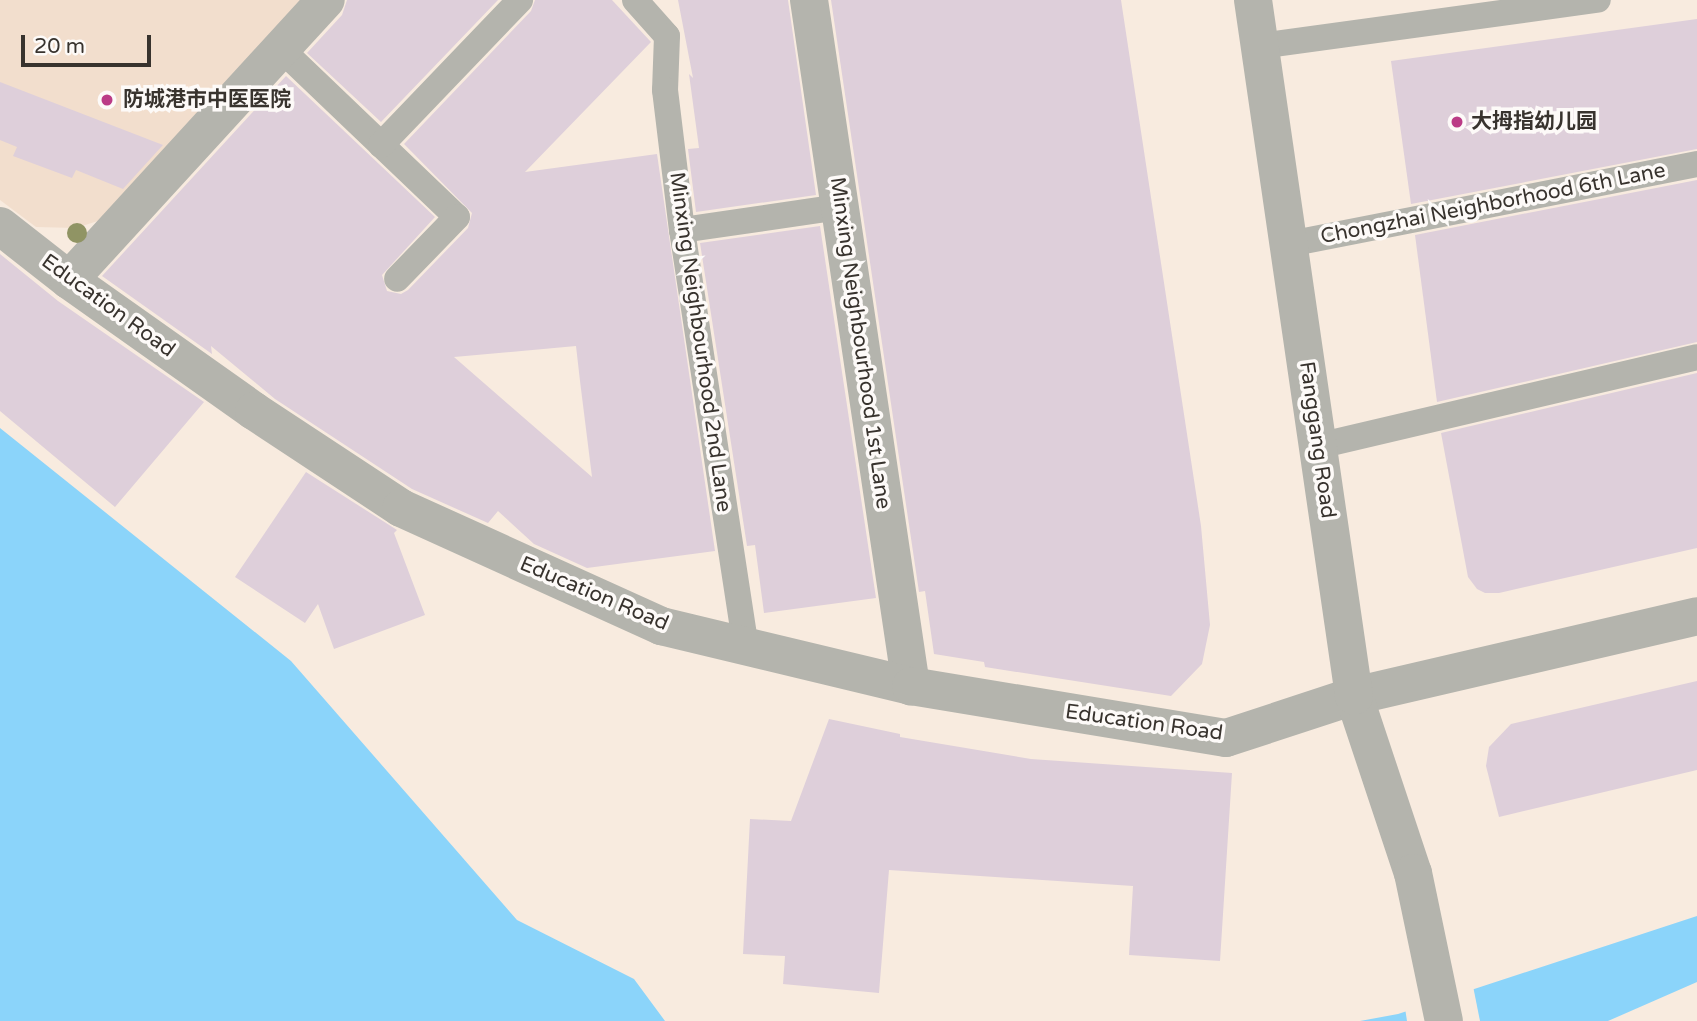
<!DOCTYPE html>
<meta charset="utf-8">
<style>
body{margin:0}
#map{position:relative;width:1697px;height:1021px;overflow:hidden;background:#f8ebdf;font-family:"Varela Round","Noto Sans SC",sans-serif}
div>[style]{position:absolute}
.built>*{inset:0;background:#f2decd}
.water>*{inset:0;background:#8bd4fa}
.pier>*{inset:0;background:#f8ebdf}
.building>*{inset:0;background:#decfda}
.service>*{height:26px;margin:-13px;padding:0 13px;transform-origin:13px;border-radius:13px;background:#b4b4ad}
.minor>*{height:38px;margin:-19px;padding:0 19px;transform-origin:19px;border-radius:19px;background:#b4b4ad}
.tertiary>*{height:38px;margin:-19px;padding:0 19px;transform-origin:19px;border-radius:19px;background:#b4b4ad}
.trees>*{width:20px;height:20px;margin:-10px;border-radius:50%;background:#909464}
.dots>*{width:19px;height:19px;translate:-50% -50%;box-sizing:border-box;border:4px solid #fdfaf8;border-radius:50%}
span{translate:-50% -50%;white-space:nowrap;text-align:center;line-height:1.15;-webkit-text-stroke:7px #fdfaf8;paint-order:stroke}
.poi-label{font-size:21px;color:#38332e;font-weight:700}
.left{translate:0 -50%;text-align:left}
.street-label{font-size:21px;color:#38332e}
.scale{position:absolute;left:21px;top:35px;width:130px;height:32px;box-sizing:border-box;border:4px solid #38332e;border-top:0;padding-left:9px;font-size:21px;line-height:24px;white-space:nowrap;color:#38332e;-webkit-text-stroke:5px #fdfaf8;paint-order:stroke}
</style>
<div id="map">
<div class="built">
<div style="clip-path:polygon(0 0,305px 0,107px 218px,76px 228px,36px 227px,0 200px)"></div>
</div>
<div class="water">
<div style="clip-path:polygon(0 428px,291px 661px,517px 920px,634px 979px,665px 1021px,0 1021px)"></div>
<div style="clip-path:polygon(1697px 916px,1697px 982px,1608px 1021px,1360px 1021px,1398px 1014px)"></div>
</div>
<div class="pier">
<div style="clip-path:polygon(1473px 986px,1480px 1021px,1407px 1021px,1405px 1008px)"></div>
</div>
<div class="building">
<div style="clip-path:polygon(347px 0,498px 0,381px 122px,307px 53px,342px 15px)"></div>
<div style="clip-path:polygon(evenodd,535px 0,612px 0,651px 42px,525px 172px,657px 154px,715px 551px,587px 568px,534px 544px,498px 511px,488px 523px,412px 489px,275px 399px,211px 346px,212px 354px,102px 276px,286px 76px,435px 217px,382px 275px,387px 291px,401px 294px,408px 290px,468px 228px,472px 213px,404px 144px,531px 11px,535px 0,576px 346px,580px 381px,592px 477px,454px 357px,576px 346px)"></div>
<div style="clip-path:polygon(678px 0,788px 0,816px 195px,696px 212px,688px 149px,699px 148px,689px 74px,693px 78px)"></div>
<div style="clip-path:polygon(831px 0,1121px 0,1201px 526px,1210px 625px,1202px 664px,1171px 696px,985px 667px,984px 662px,934px 654px,925px 591px,919px 592px)"></div>
<div style="clip-path:polygon(1697px 19px,1697px 149px,1411px 204px,1391px 61px)"></div>
<div style="clip-path:polygon(0 82px,163px 145px,123px 189px,76px 170px,72px 178px,13px 156px,17px 147px,0 140px)"></div>
<div style="clip-path:polygon(1697px 180px,1697px 342px,1437px 402px,1415px 235px)"></div>
<div style="clip-path:polygon(820px 226px,876px 598px,764px 613px,755px 545px,747px 546px,700px 243px)"></div>
<div style="clip-path:polygon(0 254px,58px 301px,204px 402px,115px 507px,0 411px)"></div>
<div style="clip-path:polygon(1697px 373px,1697px 548px,1499px 593px,1485px 593px,1477px 589px,1468px 577px,1441px 433px)"></div>
<div style="clip-path:polygon(306px 472px,397px 530px,394px 533px,425px 615px,334px 649px,318px 604px,305px 623px,235px 577px)"></div>
<div style="clip-path:polygon(1697px 681px,1697px 770px,1499px 817px,1486px 766px,1489px 747px,1511px 724px)"></div>
<div style="clip-path:polygon(829px 719px,900px 734px,900px 737px,1031px 759px,1232px 773px,1220px 961px,1129px 955px,1133px 886px,889px 870px,879px 993px,783px 984px,785px 956px,743px 954px,750px 819px,791px 821px)"></div>
</div>
<div class="service">
<div style="left:635px;top:0;width:48px;rotate:48.4deg"></div>
<div style="left:667px;top:36px;width:54px;rotate:92.1deg"></div>
<div style="left:665px;top:90px;width:141px;rotate:83.1deg"></div>
<div style="left:682px;top:230px;width:421px;rotate:81.3deg"></div>
<div style="left:1260px;top:46px;width:341px;rotate:-7.8deg"></div>
<div style="left:281px;top:49px;width:243px;rotate:43.7deg"></div>
<div style="left:457px;top:217px;width:86px;rotate:134.1deg"></div>
<div style="left:381px;top:145px;width:201px;rotate:-46.2deg"></div>
<div style="left:682px;top:230px;width:160px;rotate:-8.3deg"></div>
<div style="left:1289px;top:244px;width:416px;rotate:-11.1deg"></div>
<div style="left:1318px;top:446px;width:389px;rotate:-13.2deg"></div>
</div>
<div class="minor">
<div style="left:809px;top:0;width:694px;rotate:81.54deg"></div>
<div style="left:0;top:226px;width:88px;rotate:38deg"></div>
<div style="left:69px;top:280px;width:227px;rotate:35.3deg"></div>
<div style="left:254px;top:411px;width:176px;rotate:33.4deg"></div>
<div style="left:401px;top:508px;width:286px;rotate:24.4deg"></div>
<div style="left:661px;top:626px;width:257px;rotate:13.5deg"></div>
<div style="left:911px;top:686px;width:319px;rotate:9.4deg"></div>
<div style="left:1226px;top:738px;width:135px;rotate:-18.2deg"></div>
<div style="left:1354px;top:696px;width:352px;rotate:-13.1deg"></div>
<div style="left:69px;top:280px;width:380px;rotate:-47.5deg"></div>
<div style="left:1354px;top:696px;width:187px;rotate:71.6deg"></div>
<div style="left:1413px;top:873px;width:151px;rotate:78.2deg"></div>
</div>
<div class="tertiary">
<div style="left:1253px;top:0;width:703px;rotate:81.74deg"></div>
</div>
<div class="trees">
<div style="left:77px;top:233px"></div>
</div>
<div class="dots">
<div style="left:107px;top:100px;background:#bb3b86"></div>
<div style="left:1457px;top:122px;background:#bb3b86"></div>
</div>
<div class="poi-label">
<span class="left" style="left:123px;top:100px">防城港市中医医院</span>
<span class="left" style="left:1471px;top:122px">大拇指幼儿园</span>
</div>
<div class="street-label">
<span style="left:1493px;top:204px;rotate:-11deg">Chongzhai Neighborhood 6th Lane</span>
<span style="left:108px;top:306px;rotate:36deg">Education Road</span>
<span style="left:700px;top:342px;rotate:82deg">Minxing Neighbourhood 2nd Lane</span>
<span style="left:860px;top:343px;rotate:82deg">Minxing Neighbourhood 1st Lane</span>
<span style="left:1317px;top:440px;rotate:82deg">Fanggang Road</span>
<span style="left:594px;top:594px;rotate:23deg">Education Road</span>
<span style="left:1144px;top:723px;rotate:8deg">Education Road</span>
</div>
<div class="scale">20 m</div>
</div>
